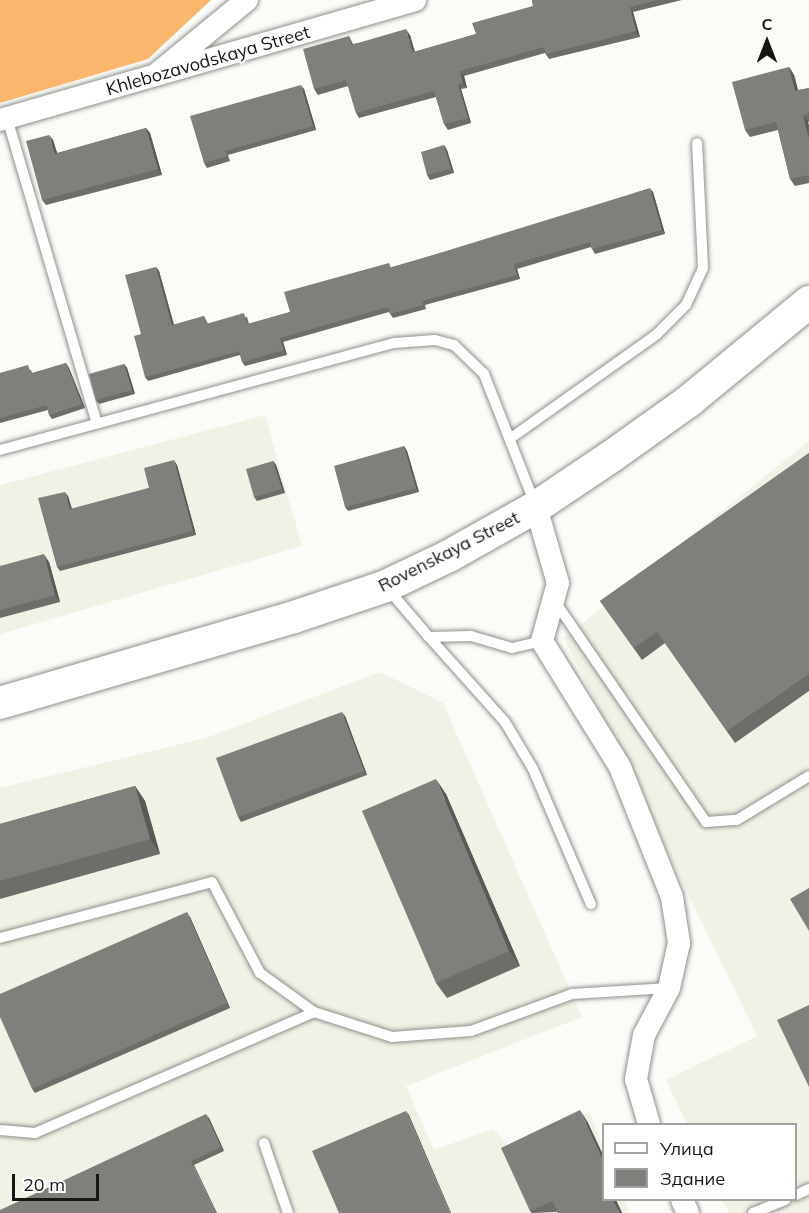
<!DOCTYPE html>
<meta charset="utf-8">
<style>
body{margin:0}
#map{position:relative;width:809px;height:1213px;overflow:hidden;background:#fbfbf7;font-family:Mulish,sans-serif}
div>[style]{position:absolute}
.built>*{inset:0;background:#f1f2e6}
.forest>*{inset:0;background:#fbb66e}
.roads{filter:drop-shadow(0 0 2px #8f908b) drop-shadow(0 0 2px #8f908b)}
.lane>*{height:10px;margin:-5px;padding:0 5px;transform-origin:5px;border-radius:5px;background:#fff}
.street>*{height:22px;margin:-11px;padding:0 11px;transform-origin:11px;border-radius:11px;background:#fff}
.secondary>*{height:32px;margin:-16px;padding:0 16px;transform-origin:16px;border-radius:16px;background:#fff}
.wall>*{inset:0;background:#6f6d6a}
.shaded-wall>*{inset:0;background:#5a5956}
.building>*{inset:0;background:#817f7b}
span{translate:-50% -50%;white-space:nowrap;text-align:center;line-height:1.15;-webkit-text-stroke:4.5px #fff;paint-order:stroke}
.street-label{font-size:18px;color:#161715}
.legend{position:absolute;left:602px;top:1123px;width:195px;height:78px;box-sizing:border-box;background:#fff;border:2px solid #a2a2a1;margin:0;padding:8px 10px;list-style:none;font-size:18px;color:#161715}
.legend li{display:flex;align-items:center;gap:12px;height:30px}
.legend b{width:30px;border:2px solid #a2a2a1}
.north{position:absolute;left:737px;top:12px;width:60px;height:60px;-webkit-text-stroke:4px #fff;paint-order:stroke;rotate:0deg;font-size:16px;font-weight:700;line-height:24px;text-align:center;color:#161715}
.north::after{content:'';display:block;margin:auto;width:21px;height:27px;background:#161715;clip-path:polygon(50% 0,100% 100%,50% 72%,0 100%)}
.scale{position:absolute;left:12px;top:1174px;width:87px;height:27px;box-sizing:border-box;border:3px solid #161715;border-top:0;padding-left:8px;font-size:18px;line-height:21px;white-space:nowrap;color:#161715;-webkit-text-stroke:4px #fff;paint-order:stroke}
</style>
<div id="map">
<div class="built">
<div style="clip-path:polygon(265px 415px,302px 546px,0 634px,0 485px)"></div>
<div style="clip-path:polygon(809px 441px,809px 1213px,729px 1213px,722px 1200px,796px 1200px,796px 1124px,687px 1124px,666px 1080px,757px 1036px,564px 638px)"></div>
<div style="clip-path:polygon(380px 672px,443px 703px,582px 1017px,406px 1086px,434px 1150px,493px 1129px,508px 1146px,590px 1112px,603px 1147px,604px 1200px,624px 1200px,629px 1213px,0 1213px,0 788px,206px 738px)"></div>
</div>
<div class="forest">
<div style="clip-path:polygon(0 0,211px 0,148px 59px,0 103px)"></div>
</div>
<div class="roads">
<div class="lane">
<div style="left:7px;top:118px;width:318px;rotate:73.6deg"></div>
<div style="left:511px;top:438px;width:178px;rotate:-35.4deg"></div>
<div style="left:656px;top:335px;width:42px;rotate:-45deg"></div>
<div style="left:686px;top:305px;width:41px;rotate:-65.3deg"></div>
<div style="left:703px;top:268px;width:125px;rotate:-92.7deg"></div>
<div style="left:0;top:450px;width:408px;rotate:-15.2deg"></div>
<div style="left:394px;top:343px;width:41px;rotate:-4.2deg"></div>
<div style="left:435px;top:340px;width:20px;rotate:15deg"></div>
<div style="left:454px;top:345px;width:42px;rotate:44deg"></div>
<div style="left:484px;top:374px;width:140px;rotate:68.6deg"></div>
<div style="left:388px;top:589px;width:63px;rotate:49.5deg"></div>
<div style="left:429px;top:637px;width:42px;rotate:-1.4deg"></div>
<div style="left:471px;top:636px;width:43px;rotate:16.3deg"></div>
<div style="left:512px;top:648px;width:31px;rotate:-13deg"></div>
<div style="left:554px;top:600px;width:269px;rotate:55.6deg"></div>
<div style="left:706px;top:822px;width:31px;rotate:-4deg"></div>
<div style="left:737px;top:820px;width:84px;rotate:-31.4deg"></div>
<div style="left:429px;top:637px;width:114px;rotate:48.2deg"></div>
<div style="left:505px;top:722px;width:55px;rotate:59.2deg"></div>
<div style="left:533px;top:769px;width:147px;rotate:66.8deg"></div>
<div style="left:0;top:938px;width:219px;rotate:-14.8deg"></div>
<div style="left:212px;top:882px;width:103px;rotate:62.2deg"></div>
<div style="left:260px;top:973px;width:67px;rotate:35.8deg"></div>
<div style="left:314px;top:1012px;width:82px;rotate:17.8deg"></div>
<div style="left:392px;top:1037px;width:79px;rotate:-4.3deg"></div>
<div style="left:471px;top:1031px;width:108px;rotate:-20.1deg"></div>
<div style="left:572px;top:994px;width:97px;rotate:-3.5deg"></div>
<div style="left:0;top:1130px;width:35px;rotate:5deg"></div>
<div style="left:35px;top:1133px;width:304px;rotate:-23.4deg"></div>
<div style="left:264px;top:1143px;width:74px;rotate:71.1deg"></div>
<div style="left:796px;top:1195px;width:14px;rotate:-25deg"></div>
<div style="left:753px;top:1213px;width:35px;rotate:-22deg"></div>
</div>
<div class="street">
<div style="left:158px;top:73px;width:115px;rotate:-39.4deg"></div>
<div style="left:0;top:120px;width:432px;rotate:-16.1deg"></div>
<div style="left:536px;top:507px;width:79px;rotate:73.9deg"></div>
<div style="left:558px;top:583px;width:60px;rotate:105.4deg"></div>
<div style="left:542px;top:641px;width:148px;rotate:58.2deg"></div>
<div style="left:620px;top:767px;width:140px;rotate:68.2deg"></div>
<div style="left:672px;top:897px;width:47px;rotate:81.3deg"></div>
<div style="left:679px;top:943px;width:46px;rotate:102.5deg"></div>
<div style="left:669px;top:988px;width:53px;rotate:118deg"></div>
<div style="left:644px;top:1035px;width:45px;rotate:100.3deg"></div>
<div style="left:636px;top:1079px;width:47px;rotate:73.9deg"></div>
<div style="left:682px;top:1200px;width:14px;rotate:65deg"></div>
</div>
<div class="secondary">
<div style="left:0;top:703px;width:306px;rotate:-16.3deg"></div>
<div style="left:294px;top:617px;width:97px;rotate:-18.6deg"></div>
<div style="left:386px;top:586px;width:70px;rotate:-25.5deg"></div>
<div style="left:449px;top:556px;width:100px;rotate:-29.4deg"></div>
<div style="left:536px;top:507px;width:92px;rotate:-33.9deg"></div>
<div style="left:612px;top:456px;width:95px;rotate:-35.5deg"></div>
<div style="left:689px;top:401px;width:156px;rotate:-39.5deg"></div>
</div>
</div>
<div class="wall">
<div style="clip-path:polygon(532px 0,682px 0,633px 12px,640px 37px,549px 59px,545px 53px,464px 76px,467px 88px,461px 89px,471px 123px,448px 130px,444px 124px,436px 97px,359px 118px,356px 113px,348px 86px,318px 95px,314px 89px,349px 36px,353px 44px,410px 35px,415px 52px,476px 34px,533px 6px)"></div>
<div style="clip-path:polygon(789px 67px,794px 75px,798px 90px,809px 88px,809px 122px,808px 122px,809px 125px,809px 183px,795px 186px,790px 179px,778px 130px,750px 137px,745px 130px)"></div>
<div style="clip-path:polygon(304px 89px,316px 130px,228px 155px,230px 161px,207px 168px,204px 163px)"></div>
<div style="clip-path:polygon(146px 128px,150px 133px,162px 175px,46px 205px,42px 200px,53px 140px,57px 153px)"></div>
<div style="clip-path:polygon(444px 145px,447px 150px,454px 173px,430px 180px,427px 175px)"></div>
<div style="clip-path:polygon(653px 192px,665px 234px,595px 254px,591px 247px,517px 269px,520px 279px,425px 305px,426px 309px,393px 318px,389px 312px,283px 342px,287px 355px,245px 366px,242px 362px,240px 355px,148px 381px,145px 377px,156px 267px,159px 271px,174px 325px,204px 316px,208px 324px,247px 317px,249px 324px,290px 312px,392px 267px)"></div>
<div style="clip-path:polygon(66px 363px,69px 368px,85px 408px,52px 419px,49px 415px,48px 410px,0 423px,0 373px,31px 370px,32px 373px)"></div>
<div style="clip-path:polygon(124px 364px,127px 368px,135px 394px,99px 404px,96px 400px)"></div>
<div style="clip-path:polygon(404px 446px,407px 451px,419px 492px,348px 511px,345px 507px)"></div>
<div style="clip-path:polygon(809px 453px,809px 691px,735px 743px,665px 643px,642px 660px,600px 601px)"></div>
<div style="clip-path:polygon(273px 461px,276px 465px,285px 493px,257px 501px,254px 497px)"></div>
<div style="clip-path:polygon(177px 465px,196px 535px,60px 571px,57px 567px,68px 496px,72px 509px,149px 488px)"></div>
<div style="clip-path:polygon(49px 562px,60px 602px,0 618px,0 566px)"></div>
<div style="clip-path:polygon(345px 716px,367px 775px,241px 822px,238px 817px)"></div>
<div style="clip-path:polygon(135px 786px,145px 801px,160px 854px,0 899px,0 824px)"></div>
<div style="clip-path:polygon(446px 794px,520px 966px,447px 998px,436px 983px)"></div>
<div style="clip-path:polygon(190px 917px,230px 1008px,35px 1093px,32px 1089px)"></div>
<div style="clip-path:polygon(209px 1118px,224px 1151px,194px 1165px,0 1213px)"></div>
<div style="clip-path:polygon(587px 1121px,603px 1155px,603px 1200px,616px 1200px,622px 1213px,558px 1213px,557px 1212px,532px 1213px,530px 1211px)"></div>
</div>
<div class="shaded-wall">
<div style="clip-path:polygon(630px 7px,633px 12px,640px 37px,636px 31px)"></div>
<div style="clip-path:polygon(406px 29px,410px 35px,416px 57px,413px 52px)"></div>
<div style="clip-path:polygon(789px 67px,794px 75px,800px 98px,795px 91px)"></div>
<div style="clip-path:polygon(460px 71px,464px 76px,467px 88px,463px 83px)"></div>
<div style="clip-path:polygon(458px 84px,461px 89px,471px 123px,468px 118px)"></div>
<div style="clip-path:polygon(301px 85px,304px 89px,316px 130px,313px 126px)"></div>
<div style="clip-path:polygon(803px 115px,808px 122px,809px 139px)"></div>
<div style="clip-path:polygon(146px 128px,150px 133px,162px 175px,158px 169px)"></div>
<div style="clip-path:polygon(49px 135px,53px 140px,59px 159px,55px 154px)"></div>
<div style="clip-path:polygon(444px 145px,447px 150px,454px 173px,451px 169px)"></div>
<div style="clip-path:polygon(650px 188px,653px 192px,665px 234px,662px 230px)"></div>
<div style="clip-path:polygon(514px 264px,517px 269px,520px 279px,517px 275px)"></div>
<div style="clip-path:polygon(156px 267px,159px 271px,175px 329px,172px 325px)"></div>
<div style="clip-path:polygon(280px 338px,283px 342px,287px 355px,284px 350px)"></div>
<div style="clip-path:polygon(66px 363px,69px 368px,85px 408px,82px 404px)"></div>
<div style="clip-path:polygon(124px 364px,127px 368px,135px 394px,132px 390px)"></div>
<div style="clip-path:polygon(404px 446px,407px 451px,419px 492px,416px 488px)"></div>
<div style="clip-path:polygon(174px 460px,177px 465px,196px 535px,193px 531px)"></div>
<div style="clip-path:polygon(273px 461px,276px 465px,285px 493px,282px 489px)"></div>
<div style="clip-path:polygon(65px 492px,68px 496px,73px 513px,70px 509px)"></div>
<div style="clip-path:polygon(44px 554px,49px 562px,60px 602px,55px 595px)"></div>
<div style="clip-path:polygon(342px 712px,345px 716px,367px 775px,364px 771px)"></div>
<div style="clip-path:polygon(436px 779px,446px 794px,520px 966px,509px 951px)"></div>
<div style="clip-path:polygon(135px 786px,145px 801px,160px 854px,150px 839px)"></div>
<div style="clip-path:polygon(187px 912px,190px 917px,230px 1008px,227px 1003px)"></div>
<div style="clip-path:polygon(580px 1110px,587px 1121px,603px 1155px,603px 1160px)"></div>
<div style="clip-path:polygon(406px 1111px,409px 1115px,451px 1213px,450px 1213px)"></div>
<div style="clip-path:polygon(206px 1114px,209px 1118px,224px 1151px,221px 1147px)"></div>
<div style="clip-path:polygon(191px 1161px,194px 1165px,217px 1213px,216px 1213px)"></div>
<div style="clip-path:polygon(613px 1200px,616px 1200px,622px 1213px,620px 1213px)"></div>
</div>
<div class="building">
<div style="clip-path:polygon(532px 0,658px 0,630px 7px,636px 31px,546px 54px,544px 47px,460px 71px,463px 83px,458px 84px,468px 118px,444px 124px,434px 91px,356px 113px,346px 80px,314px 89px,303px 49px,349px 36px,351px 45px,406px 29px,413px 52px,476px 34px,472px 23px,533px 6px)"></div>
<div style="clip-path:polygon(789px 67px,795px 91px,809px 88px,809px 113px,803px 115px,809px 139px,809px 175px,790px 179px,776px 122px,745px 130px,732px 82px)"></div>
<div style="clip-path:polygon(301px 85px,313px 126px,225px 151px,227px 156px,204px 163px,190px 116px)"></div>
<div style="clip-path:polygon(146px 128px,158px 169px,42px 200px,26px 141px,49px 135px,55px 154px)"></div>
<div style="clip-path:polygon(444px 145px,451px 169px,427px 175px,421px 152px)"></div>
<div style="clip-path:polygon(650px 188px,662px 230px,592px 249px,590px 242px,514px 264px,517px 275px,422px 301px,423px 305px,390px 314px,388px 307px,280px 338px,284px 350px,242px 362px,239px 351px,145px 377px,134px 336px,141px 334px,125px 275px,156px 267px,172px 325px,204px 316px,206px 324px,244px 313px,247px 324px,290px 312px,284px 292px,389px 263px,391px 268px)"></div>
<div style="clip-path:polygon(66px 363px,82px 404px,49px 415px,47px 405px,0 418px,0 373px,28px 365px,31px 374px)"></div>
<div style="clip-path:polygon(124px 364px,132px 390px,96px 400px,89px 374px)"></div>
<div style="clip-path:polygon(404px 446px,416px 488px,345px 507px,334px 466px)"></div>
<div style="clip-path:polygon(809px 453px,809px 674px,727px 731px,657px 632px,634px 648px,600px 601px)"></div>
<div style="clip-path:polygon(174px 460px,193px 531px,57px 567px,38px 498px,65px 492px,70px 509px,149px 488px,144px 468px)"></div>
<div style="clip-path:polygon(273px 461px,282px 489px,254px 497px,246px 469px)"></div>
<div style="clip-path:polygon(44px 554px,55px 595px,0 610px,0 566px)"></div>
<div style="clip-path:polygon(342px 712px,364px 771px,238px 817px,216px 758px)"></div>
<div style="clip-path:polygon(436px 779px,509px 951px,436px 983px,362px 811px)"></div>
<div style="clip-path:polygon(135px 786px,150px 839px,0 881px,0 824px)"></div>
<div style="clip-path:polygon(809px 888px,809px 931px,790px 899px)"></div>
<div style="clip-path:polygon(187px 912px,227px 1003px,32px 1089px,0 1017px,0 994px)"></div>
<div style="clip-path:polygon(809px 1005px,809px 1087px,777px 1020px)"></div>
<div style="clip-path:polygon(580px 1110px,603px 1160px,603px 1200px,613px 1200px,620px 1213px,558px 1213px,552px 1201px,530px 1211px,501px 1148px)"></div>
<div style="clip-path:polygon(406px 1111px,450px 1213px,339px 1213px,312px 1151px)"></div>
<div style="clip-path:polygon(206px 1114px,221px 1147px,191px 1161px,216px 1213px,0 1213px,0 1210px)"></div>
</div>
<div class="street-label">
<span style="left:208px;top:61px;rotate:-16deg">Khlebozavodskaya Street</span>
<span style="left:449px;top:552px;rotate:-27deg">Rovenskaya Street</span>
</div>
<ul class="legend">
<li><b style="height:8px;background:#fff"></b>Улица</li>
<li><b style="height:16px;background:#817f7b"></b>Здание</li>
</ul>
<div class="north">С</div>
<div class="scale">20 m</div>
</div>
